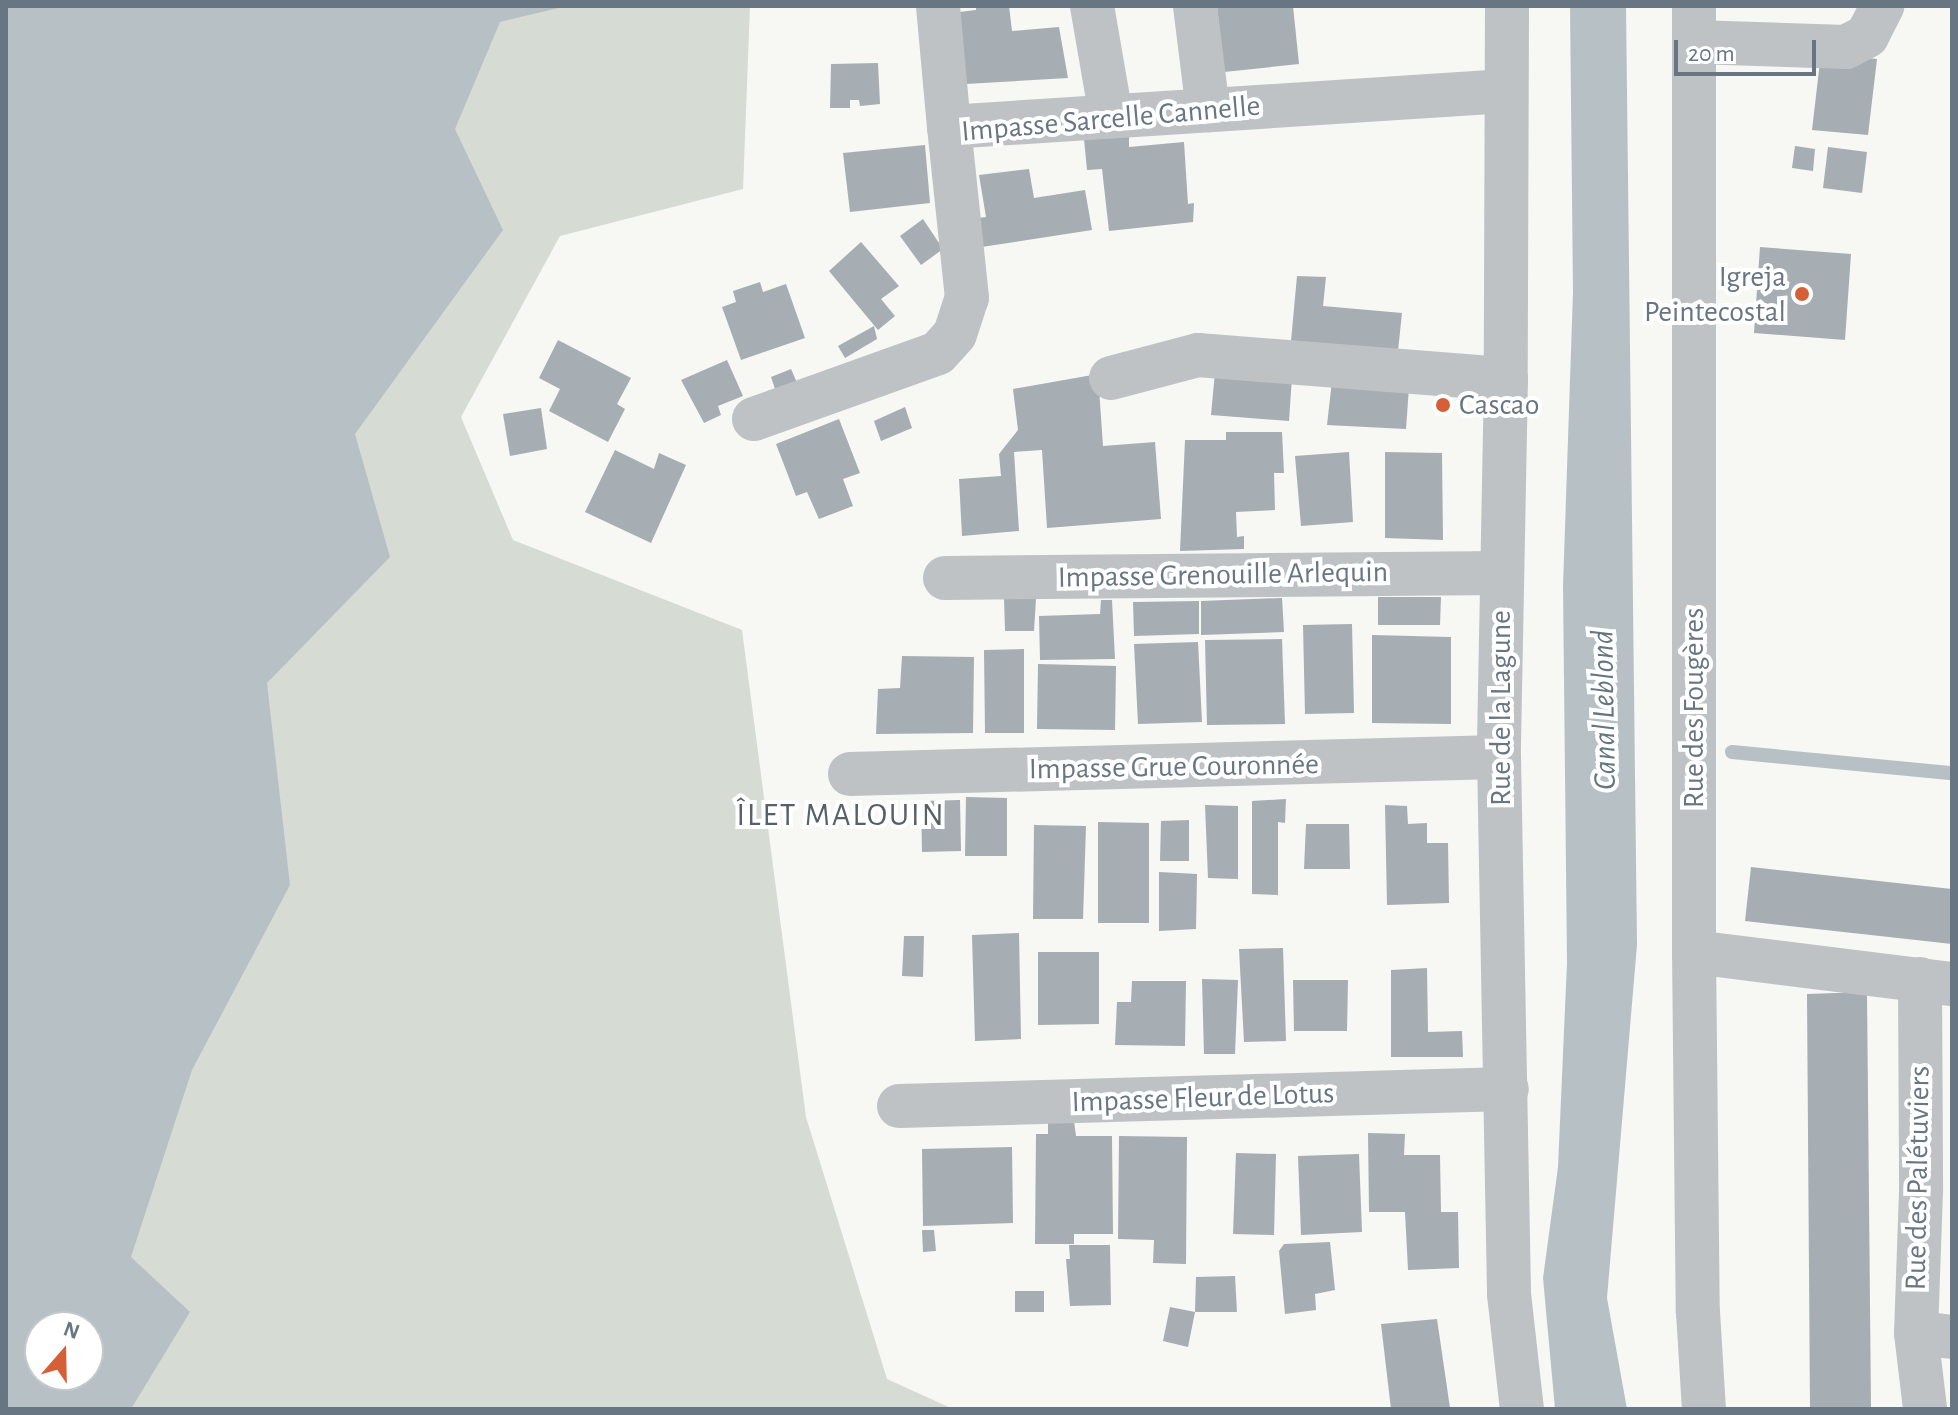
<!DOCTYPE html>
<meta charset="utf-8">
<style>
body{margin:0}
#map{position:relative;width:1958px;height:1415px;overflow:hidden;background:#f7f7f4;font-family:"Alegreya Sans",sans-serif}
div>[style]{position:absolute}
.green>*{inset:0;background:#d6dbd4}
.water>*{inset:0;background:#b7c1c5}
.stream>*{height:14px;margin:-7px;padding:0 7px;transform-origin:7px;border-radius:7px;background:#b7c1c5}
.building>*{inset:0;background:#a6adb3}
.minor>*{height:44px;margin:-22px;padding:0 22px;transform-origin:22px;border-radius:22px;background:#bec2c5}
.dots>*{width:22px;height:22px;translate:-50% -50%;box-sizing:border-box;border:4px solid #fff;border-radius:50%}
span{translate:-50% -50%;white-space:nowrap;text-align:center;line-height:1.15;-webkit-text-stroke:8px #fff;paint-order:stroke}
.street-label{font-size:30px;color:#687683}
.poi-label{font-size:30px;color:#687683}
.right{translate:-100% -50%;text-align:right}
.left{translate:0 -50%;text-align:left}
.water-label{font-size:32px;color:#64777f;font-style:italic}
.neighbourhood-label{font-size:32px;color:#566068;letter-spacing:2px}
.frame{position:absolute;inset:0;border:8px solid #687683;pointer-events:none}
.north{position:absolute;left:24px;top:1311px;width:80px;height:80px;box-sizing:border-box;background:#fff;border:2px solid #c3c8cd;border-radius:50%;rotate:20deg;font-size:22px;font-weight:700;line-height:32px;text-align:center;color:#687683}
.north::after{content:'';display:block;margin:auto;width:28px;height:36px;background:#d55f36;clip-path:polygon(50% 0,100% 100%,50% 72%,0 100%)}
.scale{position:absolute;left:1674px;top:40px;width:142px;height:36px;box-sizing:border-box;border:4px solid #687683;border-top:0;padding-left:10px;font-size:24px;line-height:28px;white-space:nowrap;color:#687683;-webkit-text-stroke:6px #fff;paint-order:stroke}
</style>
<div id="map">
<div class="green">
<div style="clip-path:polygon(evenodd,6px 6px,750px 6px,743px 189px,560px 236px,461px 417px,513px 540px,742px 630px,806px 1117px,887px 1379px,953px 1409px,6px 1409px,6px 6px,40px 1327px,88px 1327px,88px 1375px,40px 1375px,40px 1327px)"></div>
</div>
<div class="water">
<div style="clip-path:polygon(evenodd,6px 6px,567px 6px,500px 22px,455px 129px,503px 230px,355px 434px,390px 557px,267px 683px,290px 885px,192px 1070px,131px 1257px,190px 1312px,131px 1409px,6px 1409px,6px 6px,40px 1327px,88px 1327px,88px 1375px,40px 1375px,40px 1327px)"></div>
<div style="clip-path:polygon(1570px 6px,1626px 6px,1637px 945px,1607px 1298px,1627px 1409px,1555px 1409px,1543px 1278px,1558px 1167px,1567px 963px,1563px 586px,1573px 292px)"></div>
</div>
<div class="stream">
<div style="left:1732px;top:752px;width:221px;rotate:5.5deg"></div>
</div>
<div class="building">
<div style="clip-path:polygon(976px 6px,1009px 6px,1012px 31px,1059px 27px,1068px 78px,966px 84px,959px 12px,976px 10px)"></div>
<div style="clip-path:polygon(1217px 6px,1293px 6px,1299px 64px,1224px 72px)"></div>
<div style="clip-path:polygon(1821px 53px,1877px 59px,1868px 135px,1812px 130px)"></div>
<div style="clip-path:polygon(878px 63px,880px 104px,860px 106px,859px 100px,850px 100px,850px 108px,830px 108px,831px 64px)"></div>
<div style="clip-path:polygon(1129px 135px,1129px 147px,1184px 142px,1188px 204px,1194px 203px,1193px 222px,1109px 231px,1102px 169px,1087px 170px,1084px 139px)"></div>
<div style="clip-path:polygon(925px 145px,930px 203px,850px 212px,843px 153px)"></div>
<div style="clip-path:polygon(1795px 146px,1815px 149px,1813px 171px,1792px 168px)"></div>
<div style="clip-path:polygon(1828px 147px,1867px 152px,1862px 193px,1823px 188px)"></div>
<div style="clip-path:polygon(1029px 169px,1034px 198px,1085px 190px,1092px 230px,975px 248px,971px 219px,986px 217px,979px 175px)"></div>
<div style="clip-path:polygon(923px 219px,943px 249px,921px 265px,900px 236px)"></div>
<div style="clip-path:polygon(861px 242px,899px 286px,881px 299px,895px 316px,878px 330px,829px 271px)"></div>
<div style="clip-path:polygon(1760px 247px,1851px 254px,1845px 340px,1754px 333px)"></div>
<div style="clip-path:polygon(1297px 276px,1326px 277px,1323px 306px,1402px 313px,1398px 351px,1291px 341px)"></div>
<div style="clip-path:polygon(760px 282px,763px 292px,786px 284px,805px 338px,741px 360px,722px 307px,736px 302px,733px 291px)"></div>
<div style="clip-path:polygon(874px 326px,877px 339px,845px 358px,838px 346px)"></div>
<div style="clip-path:polygon(558px 340px,631px 378px,617px 404px,625px 409px,608px 442px,549px 411px,560px 389px,539px 378px)"></div>
<div style="clip-path:polygon(727px 360px,743px 396px,718px 406px,721px 415px,704px 423px,681px 380px)"></div>
<div style="clip-path:polygon(791px 369px,798px 385px,776px 392px,771px 377px)"></div>
<div style="clip-path:polygon(1215px 372px,1292px 377px,1289px 421px,1211px 415px)"></div>
<div style="clip-path:polygon(1098px 374px,1103px 446px,1155px 442px,1161px 519px,1047px 528px,1042px 450px,1014px 452px,1019px 531px,962px 536px,959px 479px,1001px 476px,999px 454px,1018px 430px,1013px 389px)"></div>
<div style="clip-path:polygon(1332px 381px,1409px 387px,1406px 429px,1327px 425px)"></div>
<div style="clip-path:polygon(905px 407px,912px 428px,881px 441px,874px 421px)"></div>
<div style="clip-path:polygon(541px 408px,547px 449px,510px 456px,503px 414px)"></div>
<div style="clip-path:polygon(839px 419px,860px 473px,843px 479px,853px 506px,819px 519px,807px 492px,796px 496px,776px 444px)"></div>
<div style="clip-path:polygon(1226px 432px,1282px 432px,1284px 473px,1274px 473px,1275px 510px,1236px 512px,1237px 537px,1244px 536px,1244px 549px,1180px 551px,1185px 440px,1226px 440px)"></div>
<div style="clip-path:polygon(615px 450px,654px 469px,659px 453px,686px 465px,651px 543px,585px 512px)"></div>
<div style="clip-path:polygon(1349px 452px,1353px 522px,1301px 526px,1295px 456px)"></div>
<div style="clip-path:polygon(1385px 452px,1442px 453px,1443px 540px,1385px 538px)"></div>
<div style="clip-path:polygon(1378px 597px,1441px 597px,1440px 625px,1378px 625px)"></div>
<div style="clip-path:polygon(1004px 598px,1036px 599px,1034px 631px,1005px 631px)"></div>
<div style="clip-path:polygon(1282px 598px,1284px 632px,1201px 635px,1201px 601px)"></div>
<div style="clip-path:polygon(1101px 600px,1112px 600px,1115px 659px,1040px 660px,1039px 616px,1100px 614px)"></div>
<div style="clip-path:polygon(1199px 601px,1199px 634px,1134px 636px,1133px 602px)"></div>
<div style="clip-path:polygon(1352px 624px,1354px 713px,1305px 714px,1303px 625px)"></div>
<div style="clip-path:polygon(1372px 635px,1451px 637px,1451px 724px,1372px 723px)"></div>
<div style="clip-path:polygon(1282px 639px,1285px 724px,1207px 725px,1205px 640px)"></div>
<div style="clip-path:polygon(1198px 642px,1202px 722px,1138px 724px,1134px 644px)"></div>
<div style="clip-path:polygon(1024px 649px,1024px 733px,985px 733px,984px 650px)"></div>
<div style="clip-path:polygon(902px 656px,974px 657px,973px 733px,876px 734px,878px 689px,900px 688px)"></div>
<div style="clip-path:polygon(1038px 664px,1116px 666px,1115px 730px,1037px 729px)"></div>
<div style="clip-path:polygon(966px 797px,1007px 798px,1007px 856px,965px 856px)"></div>
<div style="clip-path:polygon(1286px 799px,1285px 823px,1278px 822px,1278px 895px,1252px 894px,1252px 801px)"></div>
<div style="clip-path:polygon(960px 800px,961px 851px,922px 852px,921px 801px)"></div>
<div style="clip-path:polygon(1205px 805px,1238px 806px,1238px 879px,1208px 878px)"></div>
<div style="clip-path:polygon(1385px 805px,1407px 806px,1408px 824px,1427px 823px,1427px 843px,1448px 843px,1449px 903px,1387px 905px)"></div>
<div style="clip-path:polygon(1189px 820px,1189px 861px,1160px 861px,1161px 821px)"></div>
<div style="clip-path:polygon(1098px 822px,1149px 823px,1149px 923px,1098px 923px)"></div>
<div style="clip-path:polygon(1306px 824px,1349px 824px,1350px 869px,1304px 869px)"></div>
<div style="clip-path:polygon(1034px 825px,1086px 826px,1083px 919px,1033px 919px)"></div>
<div style="clip-path:polygon(1751px 867px,1952px 889px,1952px 944px,1745px 921px)"></div>
<div style="clip-path:polygon(1159px 872px,1197px 874px,1196px 929px,1159px 931px)"></div>
<div style="clip-path:polygon(1019px 933px,1021px 1039px,975px 1041px,972px 935px)"></div>
<div style="clip-path:polygon(904px 936px,924px 936px,923px 977px,902px 976px)"></div>
<div style="clip-path:polygon(1283px 948px,1286px 1041px,1244px 1042px,1239px 949px)"></div>
<div style="clip-path:polygon(1038px 952px,1099px 952px,1099px 1024px,1038px 1025px)"></div>
<div style="clip-path:polygon(1427px 968px,1428px 1032px,1462px 1031px,1463px 1057px,1391px 1057px,1391px 970px)"></div>
<div style="clip-path:polygon(1202px 979px,1238px 980px,1235px 1054px,1204px 1054px)"></div>
<div style="clip-path:polygon(1293px 980px,1348px 980px,1347px 1031px,1294px 1031px)"></div>
<div style="clip-path:polygon(1132px 981px,1186px 981px,1185px 1046px,1115px 1045px,1117px 1002px,1131px 1002px)"></div>
<div style="clip-path:polygon(1867px 992px,1871px 1409px,1810px 1409px,1807px 994px)"></div>
<div style="clip-path:polygon(1074px 1121px,1076px 1136px,1112px 1136px,1113px 1234px,1074px 1234px,1074px 1244px,1035px 1244px,1036px 1134px,1048px 1134px,1048px 1122px)"></div>
<div style="clip-path:polygon(1368px 1133px,1405px 1134px,1404px 1155px,1440px 1155px,1441px 1212px,1458px 1212px,1459px 1268px,1408px 1270px,1405px 1212px,1369px 1212px)"></div>
<div style="clip-path:polygon(1119px 1136px,1187px 1137px,1186px 1264px,1153px 1263px,1154px 1240px,1118px 1239px)"></div>
<div style="clip-path:polygon(1012px 1147px,1013px 1223px,923px 1226px,922px 1149px)"></div>
<div style="clip-path:polygon(1236px 1153px,1276px 1154px,1274px 1235px,1233px 1234px)"></div>
<div style="clip-path:polygon(1359px 1154px,1362px 1232px,1301px 1235px,1298px 1156px)"></div>
<div style="clip-path:polygon(922px 1230px,934px 1230px,936px 1251px,923px 1252px)"></div>
<div style="clip-path:polygon(1330px 1242px,1335px 1290px,1315px 1294px,1316px 1310px,1285px 1314px,1279px 1251px,1284px 1244px)"></div>
<div style="clip-path:polygon(1069px 1245px,1110px 1245px,1111px 1305px,1070px 1306px,1066px 1259px,1070px 1259px)"></div>
<div style="clip-path:polygon(1235px 1276px,1237px 1312px,1195px 1312px,1196px 1277px)"></div>
<div style="clip-path:polygon(1015px 1291px,1044px 1291px,1044px 1312px,1015px 1312px)"></div>
<div style="clip-path:polygon(1170px 1307px,1195px 1312px,1188px 1347px,1163px 1341px)"></div>
<div style="clip-path:polygon(1437px 1319px,1450px 1408px,1391px 1409px,1381px 1324px)"></div>
</div>
<div class="minor">
<div style="left:938px;top:6px;width:121px;rotate:84.8deg"></div>
<div style="left:1092px;top:6px;width:112px;rotate:80.2deg"></div>
<div style="left:1195px;top:6px;width:105px;rotate:82.9deg"></div>
<div style="left:1507px;top:6px;width:373px;rotate:90.2deg"></div>
<div style="left:1506px;top:379px;width:378px;rotate:91.1deg"></div>
<div style="left:1499px;top:757px;width:537px;rotate:88.93deg"></div>
<div style="left:1509px;top:1294px;width:116px;rotate:83.6deg"></div>
<div style="left:1694px;top:6px;width:946px;rotate:90deg"></div>
<div style="left:1694px;top:952px;width:360px;rotate:89.4deg"></div>
<div style="left:1698px;top:1312px;width:97px;rotate:86.5deg"></div>
<div style="left:1694px;top:42px;width:152px;rotate:1.9deg"></div>
<div style="left:1846px;top:47px;width:24px;rotate:-28deg"></div>
<div style="left:1867px;top:36px;width:34px;rotate:-63deg"></div>
<div style="left:1111px;top:378px;width:90px;rotate:-14.8deg"></div>
<div style="left:1198px;top:355px;width:309px;rotate:4.5deg"></div>
<div style="left:754px;top:419px;width:195px;rotate:-19.7deg"></div>
<div style="left:938px;top:353px;width:25px;rotate:-48deg"></div>
<div style="left:955px;top:334px;width:38px;rotate:-72deg"></div>
<div style="left:967px;top:298px;width:172px;rotate:-96deg"></div>
<div style="left:949px;top:127px;width:558px;rotate:-3.7deg"></div>
<div style="left:945px;top:578px;width:557px;rotate:-0.51deg"></div>
<div style="left:850px;top:774px;width:649px;rotate:-1.5deg"></div>
<div style="left:1694px;top:952px;width:260px;rotate:7.1deg"></div>
<div style="left:1920px;top:979px;width:212px;rotate:89.7deg"></div>
<div style="left:1921px;top:1191px;width:142px;rotate:92deg"></div>
<div style="left:1916px;top:1333px;width:77px;rotate:83.2deg"></div>
<div style="left:899px;top:1106px;width:608px;rotate:-1.6deg"></div>
<div style="left:1916px;top:1333px;width:36px;rotate:6deg"></div>
</div>
<div class="dots">
<div style="left:1802px;top:294px;background:#d55f36"></div>
<div style="left:1443px;top:405px;background:#d55f36"></div>
</div>
<div class="street-label">
<span style="left:1111px;top:119px;rotate:-5deg">Impasse Sarcelle Cannelle</span>
<span style="left:1223px;top:575px;rotate:-1deg">Impasse Grenouille Arlequin</span>
<span style="left:1501px;top:708px;rotate:-90deg">Rue de la Lagune</span>
<span style="left:1694px;top:708px;rotate:-90deg">Rue des Fougères</span>
<span style="left:1174px;top:767px;rotate:-1deg">Impasse Grue Couronnée</span>
<span style="left:1203px;top:1098px;rotate:-2deg">Impasse Fleur de Lotus</span>
<span style="left:1918px;top:1178px;rotate:-89deg">Rue des Palétuviers</span>
</div>
<div class="poi-label">
<span class="right" style="left:1786px;top:294px">Igreja<br>Peintecostal</span>
<span class="left" style="left:1459px;top:405px">Cascao</span>
</div>
<div class="water-label">
<span style="left:1604px;top:710px;rotate:-91deg">Canal Leblond</span>
</div>
<div class="neighbourhood-label">
<span style="left:841px;top:815px">ÎLET MALOUIN</span>
</div>
<div class="frame"></div>
<div class="north">N</div>
<div class="scale">20 m</div>
</div>
